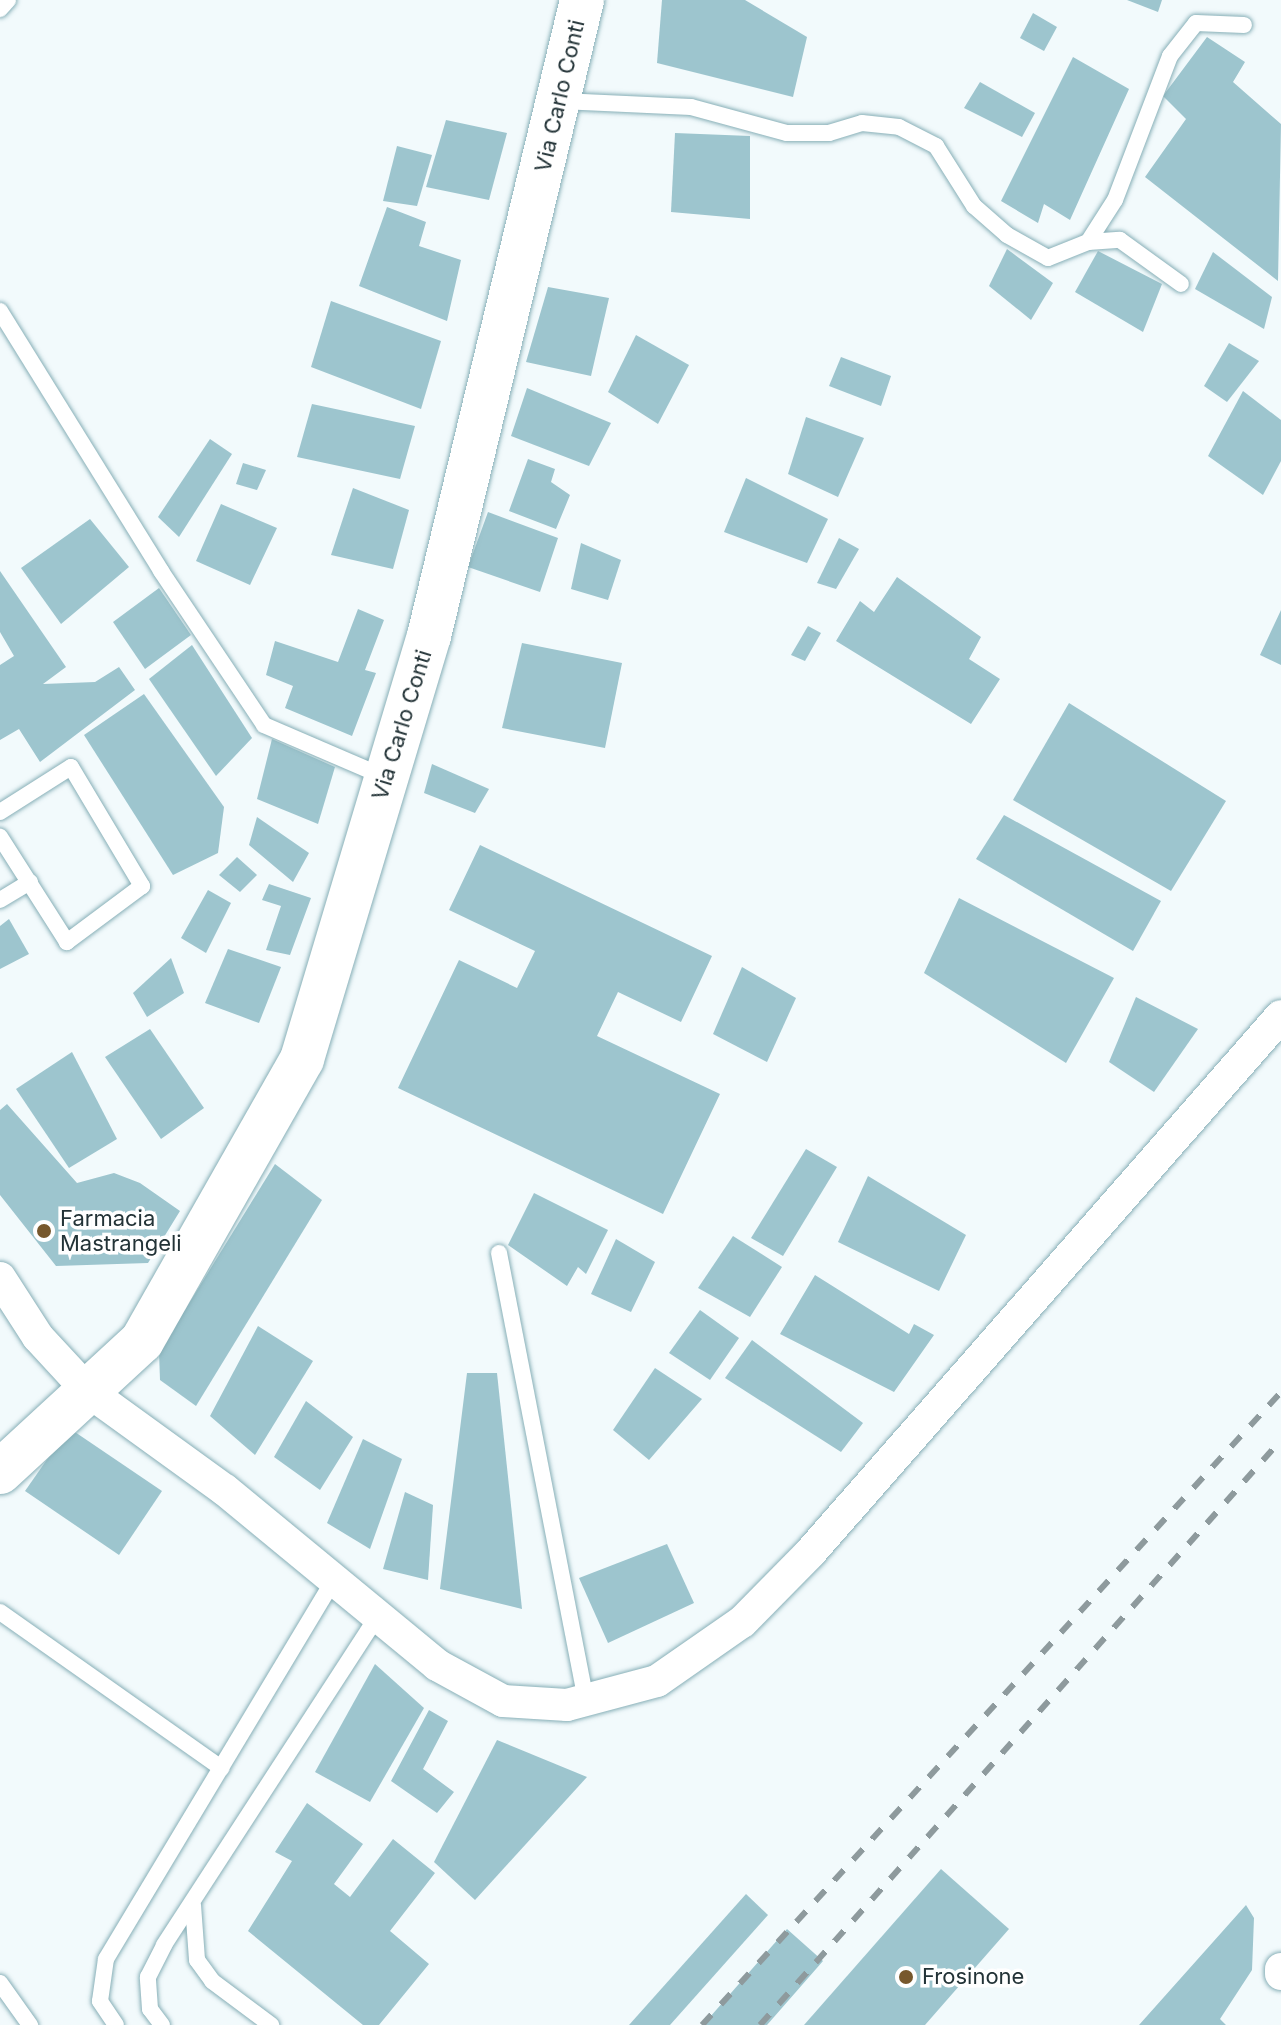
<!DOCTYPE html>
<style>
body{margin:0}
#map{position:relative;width:1281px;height:2025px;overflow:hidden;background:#f2fafc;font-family:Inter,sans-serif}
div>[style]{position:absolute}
.building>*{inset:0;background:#9dc5ce}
.roads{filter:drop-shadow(0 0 2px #87afb7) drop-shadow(0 0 2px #87afb7)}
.lane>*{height:16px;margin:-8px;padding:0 8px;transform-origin:8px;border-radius:8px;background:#fff}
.street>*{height:32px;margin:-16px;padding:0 16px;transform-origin:16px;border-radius:16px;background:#fff}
.secondary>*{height:44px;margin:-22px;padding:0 22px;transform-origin:22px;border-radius:22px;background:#fff}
.rail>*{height:6px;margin-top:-3px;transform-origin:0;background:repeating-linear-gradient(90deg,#8e9a9d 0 14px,transparent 0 28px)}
.dots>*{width:22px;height:22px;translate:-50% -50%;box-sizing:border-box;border:4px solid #fff;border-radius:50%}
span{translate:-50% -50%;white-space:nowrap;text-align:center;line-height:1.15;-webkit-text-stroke:7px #fff;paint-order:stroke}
.street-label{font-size:22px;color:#233337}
.poi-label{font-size:22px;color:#233337}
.left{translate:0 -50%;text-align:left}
</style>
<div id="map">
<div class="building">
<div style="clip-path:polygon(662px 0,745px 0,807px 37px,793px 97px,657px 63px)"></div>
<div style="clip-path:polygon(1127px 0,1162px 0,1158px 12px)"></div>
<div style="clip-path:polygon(1033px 13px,1057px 27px,1044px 51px,1020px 38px)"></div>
<div style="clip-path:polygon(1207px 37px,1245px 62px,1233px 82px,1281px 124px,1278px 281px,1145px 177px,1186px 119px,1163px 96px)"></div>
<div style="clip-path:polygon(1073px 57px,1129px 89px,1070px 220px,1044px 204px,1038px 223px,1001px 201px)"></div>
<div style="clip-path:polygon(980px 82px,1035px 113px,1022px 137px,964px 108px)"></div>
<div style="clip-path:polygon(446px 120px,507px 133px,489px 200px,426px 187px)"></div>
<div style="clip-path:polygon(675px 133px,750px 136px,750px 219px,671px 212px)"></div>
<div style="clip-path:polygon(397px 146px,432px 155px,417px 206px,383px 201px)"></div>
<div style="clip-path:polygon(387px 207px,426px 222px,419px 246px,461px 260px,447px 321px,359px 286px)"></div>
<div style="clip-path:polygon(1007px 249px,1053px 283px,1031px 320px,989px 286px)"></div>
<div style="clip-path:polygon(1098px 251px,1162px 284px,1143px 332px,1075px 292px)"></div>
<div style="clip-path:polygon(1213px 252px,1272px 297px,1264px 329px,1195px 289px)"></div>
<div style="clip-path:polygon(548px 287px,609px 298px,591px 376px,526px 362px)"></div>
<div style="clip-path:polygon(331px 301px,441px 341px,421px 409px,311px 367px)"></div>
<div style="clip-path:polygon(636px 335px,689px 365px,658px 424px,608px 392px)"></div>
<div style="clip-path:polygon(1229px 343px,1259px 361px,1227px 402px,1204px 386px)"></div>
<div style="clip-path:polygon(841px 357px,891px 376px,881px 406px,829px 386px)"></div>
<div style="clip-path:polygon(527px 388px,611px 423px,589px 466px,511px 436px)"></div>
<div style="clip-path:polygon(1243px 391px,1281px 420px,1281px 461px,1263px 495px,1208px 456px)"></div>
<div style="clip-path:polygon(312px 404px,415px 426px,400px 479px,297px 457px)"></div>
<div style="clip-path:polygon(806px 417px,864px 438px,838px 497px,788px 474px)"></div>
<div style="clip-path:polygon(210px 439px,232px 454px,179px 537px,158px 517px)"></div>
<div style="clip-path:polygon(528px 459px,555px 469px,551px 482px,570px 495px,556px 529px,509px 511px)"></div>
<div style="clip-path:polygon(243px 463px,266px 470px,257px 490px,236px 484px)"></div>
<div style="clip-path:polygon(746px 478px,828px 519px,807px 563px,724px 532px)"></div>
<div style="clip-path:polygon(353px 488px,409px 510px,393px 569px,331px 555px)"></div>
<div style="clip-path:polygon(221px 504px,277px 528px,250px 585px,196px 561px)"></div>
<div style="clip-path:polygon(488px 512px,558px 538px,540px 592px,468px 567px)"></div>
<div style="clip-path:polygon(90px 519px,129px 567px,61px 624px,21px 568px)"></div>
<div style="clip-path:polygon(839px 538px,859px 549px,836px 589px,817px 583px)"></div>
<div style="clip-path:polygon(581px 543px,621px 560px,608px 600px,571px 589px)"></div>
<div style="clip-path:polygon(0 571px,66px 667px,43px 684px,95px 682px,119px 667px,135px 690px,40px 762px,19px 729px,0 740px,0 665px,14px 656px,0 632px)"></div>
<div style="clip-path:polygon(897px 577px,981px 637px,969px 659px,1000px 679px,971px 724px,836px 641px,860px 601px,874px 612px)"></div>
<div style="clip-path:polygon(159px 588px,191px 635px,145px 669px,113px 622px)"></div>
<div style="clip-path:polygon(358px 609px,384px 620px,365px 670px,376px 673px,352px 736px,285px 708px,293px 686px,266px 675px,275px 641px,338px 662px)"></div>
<div style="clip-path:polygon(1281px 610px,1281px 665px,1260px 655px)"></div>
<div style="clip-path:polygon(808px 626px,821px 633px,805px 661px,791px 655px)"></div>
<div style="clip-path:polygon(522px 643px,622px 663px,605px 748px,502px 728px)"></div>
<div style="clip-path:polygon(192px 645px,252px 738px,216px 776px,149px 679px)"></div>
<div style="clip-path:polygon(144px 694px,224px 807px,218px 853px,173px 875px,84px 735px)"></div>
<div style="clip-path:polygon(1069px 703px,1226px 801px,1171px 891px,1013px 800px)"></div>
<div style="clip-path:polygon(272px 739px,335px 767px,318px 824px,257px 799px)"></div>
<div style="clip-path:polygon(432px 764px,489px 789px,475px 813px,424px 793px)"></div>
<div style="clip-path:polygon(1004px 815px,1161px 901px,1133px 951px,976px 859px)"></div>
<div style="clip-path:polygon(257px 817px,309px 853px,293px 882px,249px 845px)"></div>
<div style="clip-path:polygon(480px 845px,712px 956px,681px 1022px,618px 992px,597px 1036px,720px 1094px,663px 1214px,398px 1088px,459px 960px,517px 988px,535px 951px,449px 910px)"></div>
<div style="clip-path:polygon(237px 857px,257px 875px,240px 892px,219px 875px)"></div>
<div style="clip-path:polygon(269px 884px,311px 898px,290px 955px,266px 950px,281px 906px,262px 900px)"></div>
<div style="clip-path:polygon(208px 890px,231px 903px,206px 953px,181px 938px)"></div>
<div style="clip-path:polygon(959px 898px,1114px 978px,1066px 1063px,924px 973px)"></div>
<div style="clip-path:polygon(9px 919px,29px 954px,0 969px,0 926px)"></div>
<div style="clip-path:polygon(228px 949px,281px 967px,259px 1023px,205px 1003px)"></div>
<div style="clip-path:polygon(171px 958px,184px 993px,147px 1017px,133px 993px)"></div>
<div style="clip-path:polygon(742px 967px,796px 998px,767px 1062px,713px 1034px)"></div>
<div style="clip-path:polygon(1136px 997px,1198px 1029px,1154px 1092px,1109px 1062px)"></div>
<div style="clip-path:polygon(150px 1029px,204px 1108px,161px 1139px,105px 1057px)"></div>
<div style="clip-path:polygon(72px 1052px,117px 1139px,69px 1168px,16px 1089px)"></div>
<div style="clip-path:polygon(7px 1104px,77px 1183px,114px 1173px,140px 1183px,180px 1211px,148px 1263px,56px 1266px,0 1195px,0 1110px)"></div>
<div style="clip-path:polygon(806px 1149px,837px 1167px,783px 1256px,751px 1238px)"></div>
<div style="clip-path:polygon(275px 1164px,322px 1200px,196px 1406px,160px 1380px,159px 1352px)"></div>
<div style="clip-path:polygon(868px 1176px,966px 1235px,939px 1291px,838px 1242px)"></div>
<div style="clip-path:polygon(534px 1193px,608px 1230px,586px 1274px,578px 1267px,567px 1286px,508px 1245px)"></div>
<div style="clip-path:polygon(733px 1236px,782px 1267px,750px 1317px,698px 1288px)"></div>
<div style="clip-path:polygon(616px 1239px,655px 1262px,631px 1312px,591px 1294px)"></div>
<div style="clip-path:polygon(815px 1275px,909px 1334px,914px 1324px,934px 1335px,894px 1392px,780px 1334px)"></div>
<div style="clip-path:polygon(700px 1310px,739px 1338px,710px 1380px,669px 1353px)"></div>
<div style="clip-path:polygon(258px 1326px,313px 1361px,255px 1455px,210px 1416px)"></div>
<div style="clip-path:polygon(752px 1340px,863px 1423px,841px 1452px,725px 1378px)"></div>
<div style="clip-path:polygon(655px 1368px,702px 1399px,649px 1460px,613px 1430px)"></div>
<div style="clip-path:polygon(467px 1373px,497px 1373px,522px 1609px,440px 1589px)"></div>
<div style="clip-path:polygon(306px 1401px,353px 1437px,320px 1490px,274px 1457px)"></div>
<div style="clip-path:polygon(69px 1428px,162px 1491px,119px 1555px,25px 1491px)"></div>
<div style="clip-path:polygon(363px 1439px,402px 1459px,370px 1549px,327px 1523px)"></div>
<div style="clip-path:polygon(405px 1492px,433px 1505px,428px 1580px,383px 1569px)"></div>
<div style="clip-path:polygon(667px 1544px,694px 1603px,608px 1643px,579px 1578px)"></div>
<div style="clip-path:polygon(375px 1664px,424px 1708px,370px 1802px,315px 1772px)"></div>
<div style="clip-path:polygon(429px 1710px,448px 1721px,423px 1769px,454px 1792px,437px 1813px,391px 1781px)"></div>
<div style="clip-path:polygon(497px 1740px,587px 1777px,475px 1900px,434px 1862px)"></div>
<div style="clip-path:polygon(307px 1803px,363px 1844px,334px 1884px,350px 1897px,393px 1839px,435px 1873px,390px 1931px,429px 1964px,379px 2025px,363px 2025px,248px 1931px,292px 1861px,275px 1852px)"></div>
<div style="clip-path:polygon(941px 1869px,1009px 1929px,925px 2025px,804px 2025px)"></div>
<div style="clip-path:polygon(746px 1894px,768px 1915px,670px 2025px,629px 2025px)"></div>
<div style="clip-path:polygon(1246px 1905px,1254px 1918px,1252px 1970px,1220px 2019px,1226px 2025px,1139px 2025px)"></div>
<div style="clip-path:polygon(787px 1929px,823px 1961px,767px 2025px,703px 2025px)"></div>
</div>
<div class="roads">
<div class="lane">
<div style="left:0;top:9px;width:12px;rotate:-48deg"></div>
<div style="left:561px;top:101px;width:130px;rotate:2.6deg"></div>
<div style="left:691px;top:107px;width:99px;rotate:15.2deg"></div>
<div style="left:787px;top:133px;width:42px"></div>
<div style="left:829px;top:133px;width:34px;rotate:-17deg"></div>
<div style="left:862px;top:123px;width:37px;rotate:6deg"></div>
<div style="left:899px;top:127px;width:42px;rotate:27.2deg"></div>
<div style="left:936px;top:146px;width:71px;rotate:57.7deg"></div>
<div style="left:974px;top:206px;width:44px;rotate:41.3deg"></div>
<div style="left:1007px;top:235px;width:47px;rotate:29.3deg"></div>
<div style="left:1048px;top:258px;width:43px;rotate:-21.8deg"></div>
<div style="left:1088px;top:242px;width:32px;rotate:-4deg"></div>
<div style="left:1120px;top:240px;width:75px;rotate:35.8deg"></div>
<div style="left:1088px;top:242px;width:50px;rotate:-57.3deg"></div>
<div style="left:1115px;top:200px;width:154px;rotate:-69.1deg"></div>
<div style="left:1170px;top:56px;width:42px;rotate:-51.8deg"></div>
<div style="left:1196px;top:23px;width:48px;rotate:2.4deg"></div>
<div style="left:0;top:311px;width:306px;rotate:58.2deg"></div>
<div style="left:161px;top:571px;width:185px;rotate:56.2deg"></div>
<div style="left:264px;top:725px;width:132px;rotate:23.3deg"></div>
<div style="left:0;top:812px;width:84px;rotate:-32.4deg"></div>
<div style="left:71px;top:767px;width:139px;rotate:59.2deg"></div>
<div style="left:142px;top:886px;width:94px;rotate:143.3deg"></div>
<div style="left:67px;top:942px;width:125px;rotate:-122.5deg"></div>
<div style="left:0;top:900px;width:35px;rotate:-31deg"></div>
<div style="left:499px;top:1253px;width:454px;rotate:79deg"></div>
<div style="left:0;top:1612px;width:271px;rotate:35.2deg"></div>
<div style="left:193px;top:1905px;width:55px;rotate:85.8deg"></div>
<div style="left:197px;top:1960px;width:26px;rotate:54deg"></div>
<div style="left:212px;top:1981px;width:74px;rotate:36.7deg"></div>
<div style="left:0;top:1983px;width:52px;rotate:54.5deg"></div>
<div style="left:116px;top:2025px;width:29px;rotate:-124deg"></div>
<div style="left:100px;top:2001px;width:42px;rotate:-81.9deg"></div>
<div style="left:106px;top:1959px;width:439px;rotate:-59deg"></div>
<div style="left:162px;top:2025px;width:20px;rotate:-127deg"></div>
<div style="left:150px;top:2009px;width:32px;rotate:-94deg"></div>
<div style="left:148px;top:1977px;width:36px;rotate:-63deg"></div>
<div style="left:164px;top:1945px;width:390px;rotate:-57deg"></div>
</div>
<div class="street">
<div style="left:0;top:1278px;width:70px;rotate:57.2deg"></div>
<div style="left:38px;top:1337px;width:74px;rotate:47.2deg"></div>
<div style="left:88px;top:1391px;width:169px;rotate:35.9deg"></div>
<div style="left:225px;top:1490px;width:275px;rotate:39.5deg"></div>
<div style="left:437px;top:1665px;width:75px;rotate:28.6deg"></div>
<div style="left:503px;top:1701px;width:64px;rotate:3.6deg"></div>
<div style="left:567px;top:1705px;width:93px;rotate:-14.9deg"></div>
<div style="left:657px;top:1681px;width:103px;rotate:-34.8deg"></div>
<div style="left:742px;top:1622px;width:97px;rotate:-45.4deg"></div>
<div style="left:810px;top:1553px;width:714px;rotate:-48.75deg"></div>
<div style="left:1281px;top:1969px;width:5px;rotate:90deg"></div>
</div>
<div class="secondary">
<div style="left:0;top:1472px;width:193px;rotate:-42.7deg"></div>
<div style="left:142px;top:1341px;width:324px;rotate:-60.4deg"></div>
<div style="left:302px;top:1059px;width:442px;rotate:-73.3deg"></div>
<div style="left:429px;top:636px;width:654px;rotate:-76.47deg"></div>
</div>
</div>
<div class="rail">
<div style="left:702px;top:2025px;width:858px;rotate:-47.55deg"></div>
<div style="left:760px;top:2025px;width:783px;rotate:-48.31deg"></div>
</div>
<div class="dots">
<div style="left:44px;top:1231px;background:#77582d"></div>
<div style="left:906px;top:1977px;background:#77582d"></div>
</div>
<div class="street-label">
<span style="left:560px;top:96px;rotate:-77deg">Via Carlo Conti</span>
<span style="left:402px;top:725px;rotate:-73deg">Via Carlo Conti</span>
</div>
<div class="poi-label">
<span class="left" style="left:60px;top:1231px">Farmacia<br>Mastrangeli</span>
<span class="left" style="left:922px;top:1977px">Frosinone</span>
</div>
</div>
